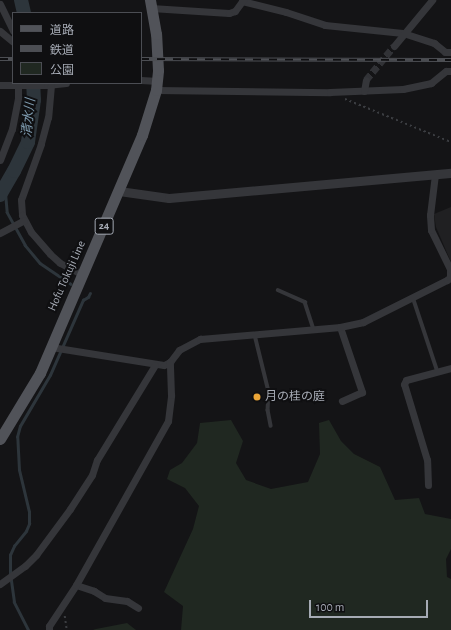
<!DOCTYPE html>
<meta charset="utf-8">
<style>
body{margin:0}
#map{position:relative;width:451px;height:630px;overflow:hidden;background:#141416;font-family:"Alegreya Sans","Noto Sans JP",sans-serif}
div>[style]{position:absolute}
.built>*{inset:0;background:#202022}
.green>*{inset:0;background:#202821}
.stream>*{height:2.5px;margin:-1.25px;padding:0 1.25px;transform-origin:1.25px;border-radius:1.25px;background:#2d353b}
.river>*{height:14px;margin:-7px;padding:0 7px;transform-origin:7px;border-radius:7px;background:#2d353b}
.minor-tunnel>*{height:7px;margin-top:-3.5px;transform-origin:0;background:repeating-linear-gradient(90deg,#313236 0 7px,transparent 0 10.5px)}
.path>*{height:1.5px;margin-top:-0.75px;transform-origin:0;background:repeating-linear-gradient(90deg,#3b3d41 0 2px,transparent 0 5px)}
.service>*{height:3.5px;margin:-1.75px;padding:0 1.75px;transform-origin:1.75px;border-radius:1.75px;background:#35363a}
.minor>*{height:7px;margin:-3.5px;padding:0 3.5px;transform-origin:3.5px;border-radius:3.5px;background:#35363a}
.tertiary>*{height:9px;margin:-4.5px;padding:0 4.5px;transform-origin:4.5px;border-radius:4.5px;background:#35363a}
.primary>*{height:11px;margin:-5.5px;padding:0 5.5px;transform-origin:5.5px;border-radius:5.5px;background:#515359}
.rail>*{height:4px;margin-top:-2px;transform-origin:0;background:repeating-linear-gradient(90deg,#0f0f11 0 8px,#4c4e53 0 16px);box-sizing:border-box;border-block:1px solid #4c4e53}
.dots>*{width:11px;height:11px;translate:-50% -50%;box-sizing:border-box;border:2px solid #0f0f11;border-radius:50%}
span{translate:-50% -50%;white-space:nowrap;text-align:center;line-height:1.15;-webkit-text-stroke:4px #0f0f11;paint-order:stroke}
.shield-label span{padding:1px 3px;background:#0f0f11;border:1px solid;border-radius:3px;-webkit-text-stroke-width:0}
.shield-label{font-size:11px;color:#a6abb5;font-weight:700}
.street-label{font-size:12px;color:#a6abb5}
.poi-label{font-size:12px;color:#a6abb5}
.left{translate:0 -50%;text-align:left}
.water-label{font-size:13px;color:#7e9baf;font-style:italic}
.legend{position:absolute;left:12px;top:12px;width:130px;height:72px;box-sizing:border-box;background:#0f0f11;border:1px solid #4b4d53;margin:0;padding:5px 7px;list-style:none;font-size:12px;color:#a6abb5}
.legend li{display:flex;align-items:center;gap:8px;height:20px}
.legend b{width:20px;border:1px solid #4b4d53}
.scale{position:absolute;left:309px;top:600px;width:119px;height:18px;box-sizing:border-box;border:2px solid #a6abb5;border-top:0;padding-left:5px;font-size:12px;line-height:14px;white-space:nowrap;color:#a6abb5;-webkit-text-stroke:3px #0f0f11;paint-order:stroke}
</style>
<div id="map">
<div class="built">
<div style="clip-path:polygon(451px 207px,451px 262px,436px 227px,434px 214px)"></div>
</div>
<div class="green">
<div style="clip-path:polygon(231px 420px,243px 441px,236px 463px,246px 480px,271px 489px,308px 482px,320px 454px,319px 423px,329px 420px,341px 441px,354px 454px,380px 467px,395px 500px,419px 498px,425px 514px,451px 519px,451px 549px,446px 559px,447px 577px,451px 579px,451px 630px,181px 630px,183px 606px,164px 592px,193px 529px,199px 506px,185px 488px,167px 479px,170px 470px,182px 463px,197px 443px,200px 423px)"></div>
<div style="clip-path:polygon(127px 623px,136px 630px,93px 630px,96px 629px)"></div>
</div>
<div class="stream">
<div style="left:5px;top:187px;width:25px;rotate:85deg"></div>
<div style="left:7px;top:212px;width:38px;rotate:61deg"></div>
<div style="left:25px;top:245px;width:23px;rotate:50deg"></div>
<div style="left:40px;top:263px;width:37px;rotate:34deg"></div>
<div style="left:28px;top:630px;width:31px;rotate:-117deg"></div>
<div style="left:14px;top:602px;width:29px;rotate:-98deg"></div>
<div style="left:10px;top:573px;width:18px;rotate:-90deg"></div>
<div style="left:10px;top:555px;width:10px;rotate:-66deg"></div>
<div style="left:14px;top:546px;width:19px;rotate:-51deg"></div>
<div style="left:26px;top:531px;width:8px;rotate:-67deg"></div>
<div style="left:29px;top:524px;width:12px;rotate:-90deg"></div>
<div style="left:29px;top:512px;width:43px;rotate:-103.4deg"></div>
<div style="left:19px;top:470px;width:33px;rotate:-93deg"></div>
<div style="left:17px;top:437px;width:11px;rotate:-75deg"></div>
<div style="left:20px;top:426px;width:59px;rotate:-59.5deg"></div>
<div style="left:50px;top:375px;width:82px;rotate:-66.3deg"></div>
<div style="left:83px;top:300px;width:6px;rotate:-31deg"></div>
<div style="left:88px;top:297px;width:4px;rotate:-63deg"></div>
</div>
<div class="river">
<div style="left:21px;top:0;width:13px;rotate:77deg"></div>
<div style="left:0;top:195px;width:28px;rotate:-60deg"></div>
<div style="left:14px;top:171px;width:32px;rotate:-64deg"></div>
<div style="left:28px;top:142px;width:42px;rotate:-81.9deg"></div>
<div style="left:34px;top:100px;width:17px;rotate:-93deg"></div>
</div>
<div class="minor-tunnel">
<div style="left:366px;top:80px;width:44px;rotate:-50.5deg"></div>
</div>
<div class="path">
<div style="left:345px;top:99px;width:114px;rotate:22.1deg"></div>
<div style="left:65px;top:616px;width:14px;rotate:82deg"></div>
</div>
<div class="service">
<div style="left:278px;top:290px;width:30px;rotate:24deg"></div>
<div style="left:305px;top:302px;width:28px;rotate:72deg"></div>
<div style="left:413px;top:297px;width:79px;rotate:71.6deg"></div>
<div style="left:255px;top:335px;width:59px;rotate:76.2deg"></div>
<div style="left:269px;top:392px;width:18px;rotate:93deg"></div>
<div style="left:268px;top:410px;width:16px;rotate:79deg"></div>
</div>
<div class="minor">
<div style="left:242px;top:1px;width:45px;rotate:14deg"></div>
<div style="left:286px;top:12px;width:41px;rotate:18.4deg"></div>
<div style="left:325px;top:25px;width:78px;rotate:5.9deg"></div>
<div style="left:403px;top:33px;width:33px;rotate:18deg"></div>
<div style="left:434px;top:43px;width:14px;rotate:39deg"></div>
<div style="left:445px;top:52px;width:6px"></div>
<div style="left:0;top:4px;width:30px;rotate:64deg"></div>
<div style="left:151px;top:8px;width:78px;rotate:3.7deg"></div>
<div style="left:229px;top:13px;width:6px;rotate:-18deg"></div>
<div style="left:235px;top:11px;width:14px;rotate:-54deg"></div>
<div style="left:0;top:31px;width:17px;rotate:40deg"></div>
<div style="left:394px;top:46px;width:60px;rotate:-50.4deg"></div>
<div style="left:141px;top:80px;width:17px;rotate:3deg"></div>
<div style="left:0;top:85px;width:47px"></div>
<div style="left:47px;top:85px;width:19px;rotate:-6deg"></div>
<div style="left:51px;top:85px;width:32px;rotate:95deg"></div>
<div style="left:48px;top:117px;width:28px;rotate:105deg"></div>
<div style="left:41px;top:144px;width:59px;rotate:109.7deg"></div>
<div style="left:21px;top:200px;width:15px;rotate:86deg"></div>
<div style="left:22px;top:215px;width:19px;rotate:62deg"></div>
<div style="left:31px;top:232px;width:29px;rotate:49deg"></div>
<div style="left:50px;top:254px;width:13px;rotate:42deg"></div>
<div style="left:60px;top:263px;width:25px;rotate:27deg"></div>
<div style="left:156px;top:90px;width:174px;rotate:0.7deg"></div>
<div style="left:330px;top:92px;width:73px;rotate:-2.4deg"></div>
<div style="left:403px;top:89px;width:29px;rotate:-12deg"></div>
<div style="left:431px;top:83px;width:19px;rotate:-39deg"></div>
<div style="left:446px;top:71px;width:5px"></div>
<div style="left:364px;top:91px;width:11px;rotate:-80deg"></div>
<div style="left:0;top:160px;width:33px;rotate:-69deg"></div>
<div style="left:12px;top:129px;width:33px;rotate:-79deg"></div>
<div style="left:18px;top:97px;width:14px;rotate:-90deg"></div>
<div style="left:0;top:233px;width:27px;rotate:-28deg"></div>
<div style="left:340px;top:327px;width:69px;rotate:71.3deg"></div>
<div style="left:362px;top:392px;width:22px;rotate:156deg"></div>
<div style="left:51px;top:347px;width:114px;rotate:9.1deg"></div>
<div style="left:164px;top:365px;width:7px;rotate:-27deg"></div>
<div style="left:170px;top:362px;width:15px;rotate:-53deg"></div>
<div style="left:179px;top:350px;width:24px;rotate:-28deg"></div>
<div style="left:200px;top:339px;width:141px;rotate:-4.9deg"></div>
<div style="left:340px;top:327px;width:24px;rotate:-12deg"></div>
<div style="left:363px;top:322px;width:94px;rotate:-26.6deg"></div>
<div style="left:447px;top:280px;width:4px;rotate:-45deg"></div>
<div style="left:450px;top:277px;width:8px;rotate:-90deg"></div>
<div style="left:450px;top:269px;width:43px;rotate:-116deg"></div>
<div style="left:431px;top:230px;width:15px;rotate:-94deg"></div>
<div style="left:430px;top:215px;width:41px;rotate:-83deg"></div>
<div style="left:428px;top:485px;width:25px;rotate:-92deg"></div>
<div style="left:427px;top:460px;width:79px;rotate:-106.8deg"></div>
<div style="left:404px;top:384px;width:4px;rotate:-63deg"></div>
<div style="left:406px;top:380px;width:47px;rotate:-14.9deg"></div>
<div style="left:0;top:584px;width:31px;rotate:-36deg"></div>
<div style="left:25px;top:566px;width:16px;rotate:-45deg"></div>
<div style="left:36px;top:555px;width:57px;rotate:-53.5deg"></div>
<div style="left:70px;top:509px;width:40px;rotate:-57.1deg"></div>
<div style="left:92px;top:475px;width:16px;rotate:-72deg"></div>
<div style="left:97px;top:460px;width:111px;rotate:-58.6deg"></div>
<div style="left:76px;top:585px;width:19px;rotate:18deg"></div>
<div style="left:94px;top:591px;width:13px;rotate:32deg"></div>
<div style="left:105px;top:598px;width:22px;rotate:8deg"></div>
<div style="left:127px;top:601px;width:13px;rotate:32deg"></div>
<div style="left:49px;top:630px;width:4px;rotate:-90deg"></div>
<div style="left:49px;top:626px;width:49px;rotate:-56.6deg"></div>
<div style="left:76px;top:585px;width:188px;rotate:-60.7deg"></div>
<div style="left:168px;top:421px;width:26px;rotate:-83deg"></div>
<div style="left:171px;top:395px;width:33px;rotate:-92deg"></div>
</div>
<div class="tertiary">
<div style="left:119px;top:191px;width:50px;rotate:8deg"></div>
<div style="left:169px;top:198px;width:283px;rotate:-5.1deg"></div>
</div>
<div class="primary">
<div style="left:0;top:439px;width:77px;rotate:-58.8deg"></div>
<div style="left:40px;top:373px;width:259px;rotate:-66.8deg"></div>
<div style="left:142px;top:135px;width:47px;rotate:-72.7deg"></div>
<div style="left:156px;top:90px;width:20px;rotate:-84deg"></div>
<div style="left:158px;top:70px;width:36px;rotate:-93deg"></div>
<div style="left:156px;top:34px;width:35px;rotate:-100deg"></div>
</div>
<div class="rail">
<div style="left:0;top:59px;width:13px"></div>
<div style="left:141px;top:59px;width:310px;rotate:0.2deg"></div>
</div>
<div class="dots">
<div style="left:257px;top:397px;background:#eba537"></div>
</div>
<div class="shield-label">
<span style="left:104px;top:226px">24</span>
</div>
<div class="street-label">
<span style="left:67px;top:276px;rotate:-66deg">Hofu Tokuji Line</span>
</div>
<div class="poi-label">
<span class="left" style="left:265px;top:397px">月の桂の庭</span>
</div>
<div class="water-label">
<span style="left:30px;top:118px;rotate:-84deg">清水川</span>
</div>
<ul class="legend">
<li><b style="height:5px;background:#515359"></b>道路</li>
<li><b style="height:5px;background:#4c4e53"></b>鉄道</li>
<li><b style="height:11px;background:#202821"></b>公園</li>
</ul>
<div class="scale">100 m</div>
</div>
